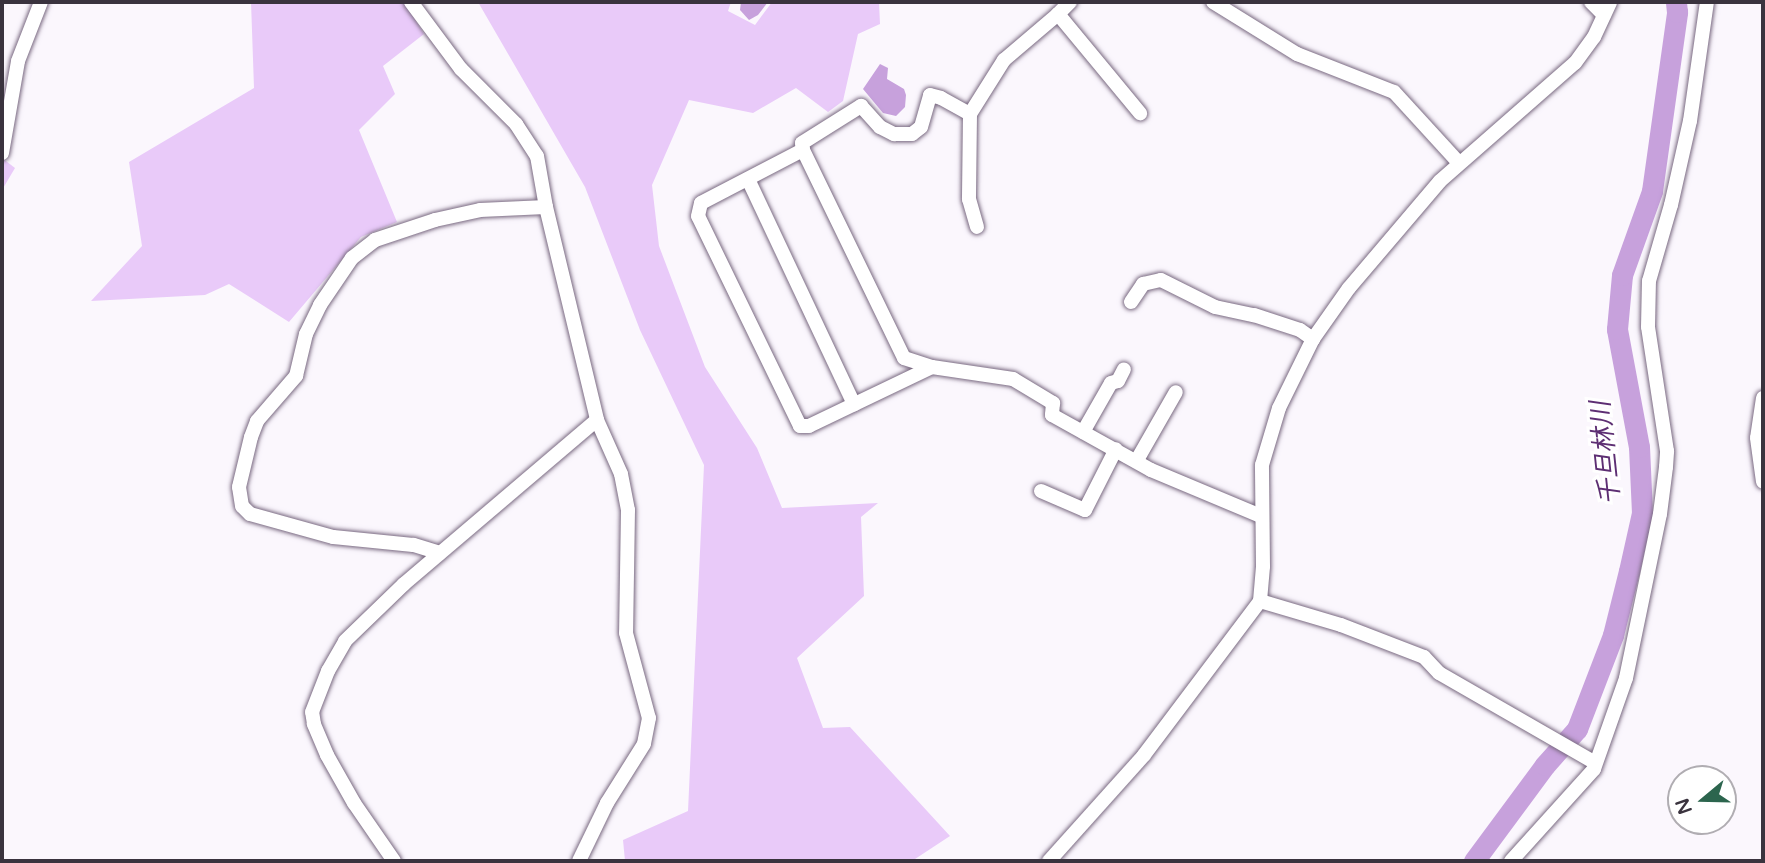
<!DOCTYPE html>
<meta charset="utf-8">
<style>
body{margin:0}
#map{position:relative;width:1765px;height:863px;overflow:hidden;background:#fbf7fd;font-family:"Varela Round","Noto Sans JP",sans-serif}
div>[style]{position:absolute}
.green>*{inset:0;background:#e9caf9}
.water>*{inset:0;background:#c7a1dc}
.river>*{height:21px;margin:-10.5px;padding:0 10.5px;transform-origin:10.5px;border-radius:10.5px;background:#c7a1dc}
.roads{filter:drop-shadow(0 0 2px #796981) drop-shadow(0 0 2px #796981)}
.minor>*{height:14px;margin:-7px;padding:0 7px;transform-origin:7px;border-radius:7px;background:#fff}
span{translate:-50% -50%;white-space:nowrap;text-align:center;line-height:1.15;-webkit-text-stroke:6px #fff;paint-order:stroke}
.water-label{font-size:26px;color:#5d2e73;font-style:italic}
.frame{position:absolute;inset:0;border:4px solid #3a333e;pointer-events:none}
.north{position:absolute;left:1667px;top:765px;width:70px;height:70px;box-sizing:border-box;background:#fff;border:2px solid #b0adb2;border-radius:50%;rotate:251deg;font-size:19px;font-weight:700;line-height:28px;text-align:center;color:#3a333e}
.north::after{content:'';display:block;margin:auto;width:24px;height:32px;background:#2c654e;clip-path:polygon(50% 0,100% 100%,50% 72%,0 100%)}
</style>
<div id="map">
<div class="green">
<div style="clip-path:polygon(251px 2px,404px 2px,424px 34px,383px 66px,395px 94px,359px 130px,397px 222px,361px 237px,289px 322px,229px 284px,205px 295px,91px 301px,142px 246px,129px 162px,254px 88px)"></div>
<div style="clip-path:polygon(478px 2px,731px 2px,728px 11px,755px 25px,772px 2px,879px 2px,880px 24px,858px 34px,843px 101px,828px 112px,796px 88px,753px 113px,689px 100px,652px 185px,659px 246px,705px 367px,757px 448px,782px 508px,878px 503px,861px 517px,864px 596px,797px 658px,823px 728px,850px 727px,950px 836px,912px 861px,625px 861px,623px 840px,688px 811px,704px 465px,640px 330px,585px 187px)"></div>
<div style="clip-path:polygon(2px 158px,15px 168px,2px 190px)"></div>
</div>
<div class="water">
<div style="clip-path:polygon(741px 2px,768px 2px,758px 15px,749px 20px,740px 10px)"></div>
<div style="clip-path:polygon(880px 64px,888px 68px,887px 79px,904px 89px,906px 95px,905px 107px,896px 116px,883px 113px,863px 89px)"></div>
</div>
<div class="river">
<div style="left:1474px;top:861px;width:119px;rotate:-53.5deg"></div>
<div style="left:1545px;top:765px;width:48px;rotate:-48.4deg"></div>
<div style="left:1577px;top:729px;width:101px;rotate:-69deg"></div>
<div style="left:1613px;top:635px;width:66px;rotate:-76deg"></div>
<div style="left:1629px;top:571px;width:59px;rotate:-77.4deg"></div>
<div style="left:1642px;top:513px;width:66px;rotate:-92.6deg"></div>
<div style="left:1639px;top:447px;width:120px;rotate:-100.6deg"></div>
<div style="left:1617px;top:329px;width:54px;rotate:-84.7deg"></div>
<div style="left:1622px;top:275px;width:89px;rotate:-70.3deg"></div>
<div style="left:1652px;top:191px;width:181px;rotate:-82deg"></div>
<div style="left:1677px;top:12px;width:10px;rotate:-96deg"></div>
</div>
<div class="roads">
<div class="minor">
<div style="left:411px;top:2px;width:84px;rotate:53.3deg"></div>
<div style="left:461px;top:69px;width:78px;rotate:45deg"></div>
<div style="left:516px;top:124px;width:38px;rotate:57deg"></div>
<div style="left:537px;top:156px;width:52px;rotate:80deg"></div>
<div style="left:546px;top:207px;width:219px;rotate:76.5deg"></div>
<div style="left:597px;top:420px;width:59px;rotate:66deg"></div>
<div style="left:621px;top:474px;width:37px;rotate:79deg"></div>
<div style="left:628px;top:510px;width:123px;rotate:90.9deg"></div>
<div style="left:626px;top:633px;width:88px;rotate:74.9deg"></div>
<div style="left:649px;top:718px;width:26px;rotate:101deg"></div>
<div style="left:644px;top:744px;width:70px;rotate:122.1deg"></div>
<div style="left:607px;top:803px;width:64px;rotate:115.8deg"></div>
<div style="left:1213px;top:2px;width:99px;rotate:31.8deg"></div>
<div style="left:1297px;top:54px;width:104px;rotate:21.4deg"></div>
<div style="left:1394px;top:92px;width:96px;rotate:47.5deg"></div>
<div style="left:1591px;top:2px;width:18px;rotate:45deg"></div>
<div style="left:1058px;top:14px;width:17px;rotate:-45deg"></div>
<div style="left:970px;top:114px;width:64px;rotate:-57.8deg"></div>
<div style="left:1004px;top:60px;width:71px;rotate:-40.4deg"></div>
<div style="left:1058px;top:14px;width:129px;rotate:50.4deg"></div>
<div style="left:803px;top:150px;width:7px;rotate:-98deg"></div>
<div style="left:802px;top:143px;width:70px;rotate:-32.1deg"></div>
<div style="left:861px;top:106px;width:28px;rotate:48deg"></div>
<div style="left:880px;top:127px;width:16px;rotate:27deg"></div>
<div style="left:894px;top:134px;width:18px"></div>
<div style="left:912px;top:134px;width:11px;rotate:-38deg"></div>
<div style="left:921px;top:127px;width:33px;rotate:-74deg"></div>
<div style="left:930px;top:95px;width:11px;rotate:15deg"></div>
<div style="left:941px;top:98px;width:33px;rotate:29deg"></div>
<div style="left:970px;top:114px;width:85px;rotate:90.7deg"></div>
<div style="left:969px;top:199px;width:29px;rotate:74deg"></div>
<div style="left:2px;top:153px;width:93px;rotate:-80.1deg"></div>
<div style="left:18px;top:61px;width:63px;rotate:-68.7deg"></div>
<div style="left:748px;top:179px;width:249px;rotate:64.8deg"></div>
<div style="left:1131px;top:302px;width:22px;rotate:-56deg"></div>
<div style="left:1143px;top:284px;width:18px;rotate:-13deg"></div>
<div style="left:1161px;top:280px;width:60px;rotate:26.6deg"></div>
<div style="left:1215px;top:307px;width:40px;rotate:12deg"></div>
<div style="left:1254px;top:315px;width:48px;rotate:18.1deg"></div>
<div style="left:1300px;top:330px;width:16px;rotate:35deg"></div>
<div style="left:932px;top:367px;width:136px;rotate:154.4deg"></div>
<div style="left:809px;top:426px;width:9px;rotate:180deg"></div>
<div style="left:800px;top:426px;width:233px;rotate:-115.9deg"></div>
<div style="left:698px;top:216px;width:13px;rotate:-77deg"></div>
<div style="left:701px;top:203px;width:115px;rotate:-27.5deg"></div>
<div style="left:803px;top:150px;width:231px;rotate:64.1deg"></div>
<div style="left:904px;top:358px;width:29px;rotate:18deg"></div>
<div style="left:932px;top:367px;width:82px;rotate:8.4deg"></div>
<div style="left:1013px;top:379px;width:47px;rotate:31deg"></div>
<div style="left:1053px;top:403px;width:12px;rotate:95deg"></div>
<div style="left:1052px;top:415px;width:113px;rotate:29.1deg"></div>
<div style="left:1151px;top:470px;width:119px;rotate:22.7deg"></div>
<div style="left:1763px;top:398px;width:40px;rotate:98.5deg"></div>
<div style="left:1757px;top:438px;width:44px;rotate:82.2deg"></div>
<div style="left:1083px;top:432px;width:56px;rotate:-60.3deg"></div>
<div style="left:1111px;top:383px;width:7px;rotate:-16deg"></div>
<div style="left:1118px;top:381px;width:13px;rotate:-63deg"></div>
<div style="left:1137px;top:460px;width:78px;rotate:-60.2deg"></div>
<div style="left:1041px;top:491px;width:48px;rotate:23.4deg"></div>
<div style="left:1085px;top:510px;width:68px;rotate:-63.1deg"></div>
<div style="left:440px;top:553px;width:28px;rotate:-163deg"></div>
<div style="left:413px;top:545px;width:80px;rotate:-174.3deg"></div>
<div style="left:333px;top:537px;width:86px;rotate:-164.5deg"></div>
<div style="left:250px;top:514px;width:11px;rotate:-135deg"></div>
<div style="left:242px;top:506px;width:19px;rotate:-99deg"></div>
<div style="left:239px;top:487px;width:51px;rotate:-76.5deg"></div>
<div style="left:251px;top:437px;width:17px;rotate:-69deg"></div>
<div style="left:257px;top:421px;width:60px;rotate:-49.1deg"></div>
<div style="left:296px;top:376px;width:43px;rotate:-76.6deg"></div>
<div style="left:306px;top:334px;width:32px;rotate:-64deg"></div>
<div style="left:320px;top:305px;width:57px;rotate:-55.8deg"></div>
<div style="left:352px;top:258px;width:29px;rotate:-38deg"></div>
<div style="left:375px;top:240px;width:63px;rotate:-18.4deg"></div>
<div style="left:435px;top:220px;width:46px;rotate:-12.5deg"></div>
<div style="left:480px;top:210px;width:66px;rotate:-2.6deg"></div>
<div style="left:1260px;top:601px;width:84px;rotate:16.5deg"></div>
<div style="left:1341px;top:625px;width:89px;rotate:21.1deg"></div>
<div style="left:1424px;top:657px;width:22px;rotate:47deg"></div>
<div style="left:1439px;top:673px;width:179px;rotate:29.9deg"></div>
<div style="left:394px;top:861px;width:70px;rotate:-124.6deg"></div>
<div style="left:354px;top:803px;width:55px;rotate:-119.4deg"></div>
<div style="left:327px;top:755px;width:34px;rotate:-113deg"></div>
<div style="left:314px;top:724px;width:12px;rotate:-99deg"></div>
<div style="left:312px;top:712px;width:44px;rotate:-68.7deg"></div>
<div style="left:328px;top:671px;width:34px;rotate:-60deg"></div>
<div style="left:345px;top:641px;width:82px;rotate:-44deg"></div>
<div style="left:404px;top:584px;width:253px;rotate:-40.4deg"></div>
<div style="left:1049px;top:861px;width:142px;rotate:-48.1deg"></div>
<div style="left:1144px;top:755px;width:193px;rotate:-53deg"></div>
<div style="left:1260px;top:601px;width:35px;rotate:-85deg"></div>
<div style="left:1263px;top:566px;width:101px;rotate:-90.6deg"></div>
<div style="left:1262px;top:465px;width:59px;rotate:-73.4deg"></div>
<div style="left:1279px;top:408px;width:77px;rotate:-63.8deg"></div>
<div style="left:1313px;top:339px;width:62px;rotate:-54.8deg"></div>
<div style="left:1349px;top:288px;width:140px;rotate:-49.6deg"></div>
<div style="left:1440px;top:181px;width:179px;rotate:-41.2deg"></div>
<div style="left:1575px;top:63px;width:32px;rotate:-54deg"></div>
<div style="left:1594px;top:37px;width:38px;rotate:-65deg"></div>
<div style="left:1511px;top:861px;width:124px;rotate:-47.9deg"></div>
<div style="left:1594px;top:769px;width:96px;rotate:-70.6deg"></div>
<div style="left:1626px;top:678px;width:167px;rotate:-78.3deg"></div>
<div style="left:1660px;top:514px;width:47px;rotate:-82.7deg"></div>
<div style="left:1666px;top:467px;width:16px;rotate:-86deg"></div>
<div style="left:1667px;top:451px;width:125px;rotate:-98.7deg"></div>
<div style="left:1648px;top:327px;width:46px;rotate:-88.8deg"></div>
<div style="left:1649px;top:281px;width:79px;rotate:-73.9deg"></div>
<div style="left:1671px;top:205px;width:86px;rotate:-77.3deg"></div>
<div style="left:1690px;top:121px;width:120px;rotate:-81.9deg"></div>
</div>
</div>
<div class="water-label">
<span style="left:1606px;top:453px;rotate:-96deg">千旦林川</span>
</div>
<div class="frame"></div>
<div class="north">N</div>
</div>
